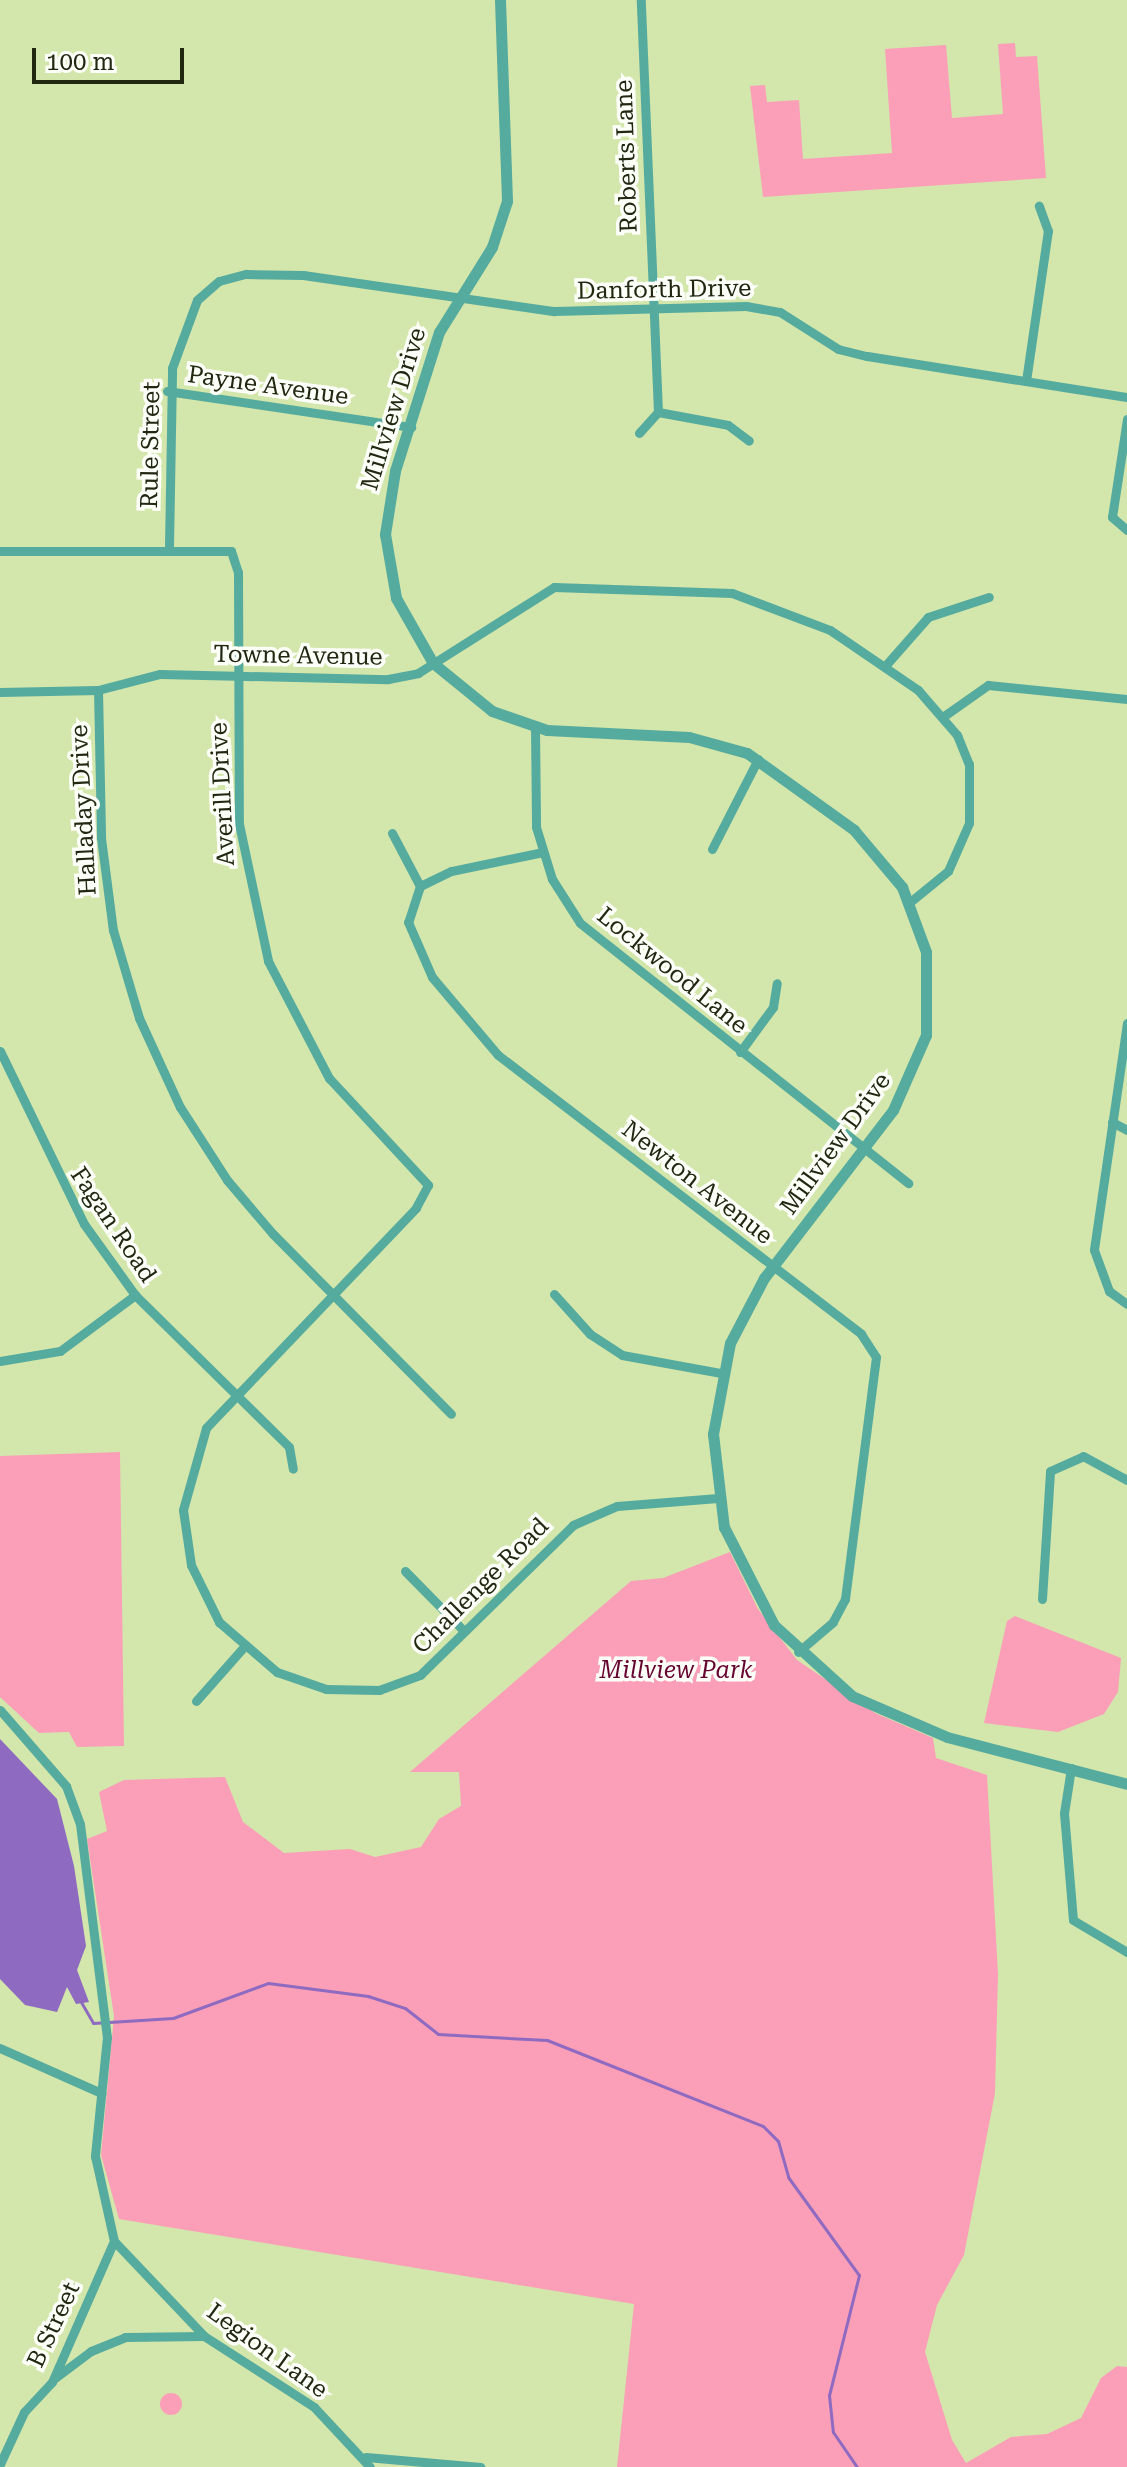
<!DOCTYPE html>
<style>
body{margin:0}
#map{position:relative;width:1127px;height:2467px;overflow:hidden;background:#d3e6ab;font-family:"Roboto Serif",serif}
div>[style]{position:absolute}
.green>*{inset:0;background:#fb9fb8}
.round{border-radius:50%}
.water>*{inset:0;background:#8f6ac1}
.stream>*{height:3px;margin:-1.5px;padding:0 1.5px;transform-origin:1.5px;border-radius:1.5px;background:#8f6ac1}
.minor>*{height:9px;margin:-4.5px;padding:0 4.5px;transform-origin:4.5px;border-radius:4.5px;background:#55ab9e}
.tertiary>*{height:11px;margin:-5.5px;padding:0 5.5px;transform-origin:5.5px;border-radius:5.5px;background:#55ab9e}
span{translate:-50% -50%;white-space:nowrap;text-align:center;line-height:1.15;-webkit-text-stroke:7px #fdfff9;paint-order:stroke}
.street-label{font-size:24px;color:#212811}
.park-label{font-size:24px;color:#660430;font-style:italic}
.scale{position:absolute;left:32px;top:48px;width:152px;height:36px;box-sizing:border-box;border:4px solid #212811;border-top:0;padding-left:10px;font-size:24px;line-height:28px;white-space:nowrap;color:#212811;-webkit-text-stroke:6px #fdfff9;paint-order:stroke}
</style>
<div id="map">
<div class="green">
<div style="clip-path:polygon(1015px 43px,1016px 57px,1037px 56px,1046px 178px,763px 197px,750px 86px,765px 85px,767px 102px,799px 100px,803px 159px,892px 153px,885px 49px,946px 45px,952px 118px,1003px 114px,998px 44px)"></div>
<div style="clip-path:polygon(120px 1452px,124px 1746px,77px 1747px,69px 1732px,39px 1733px,0 1697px,0 1456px)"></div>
<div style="clip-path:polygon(730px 1552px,758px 1609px,797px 1660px,875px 1713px,933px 1738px,936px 1758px,987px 1775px,998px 1974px,995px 2093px,964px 2255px,937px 2305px,925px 2352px,952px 2440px,966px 2463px,1011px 2437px,1047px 2434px,1081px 2418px,1101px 2378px,1117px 2366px,1127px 2367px,1127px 2467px,617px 2467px,634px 2304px,119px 2219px,101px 2155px,114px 2016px,87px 1839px,107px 1831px,99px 1792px,124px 1780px,225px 1777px,243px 1822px,284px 1853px,350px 1849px,375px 1857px,421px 1847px,439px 1819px,461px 1806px,459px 1772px,410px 1772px,631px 1581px,663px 1578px)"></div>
<div style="clip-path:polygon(1015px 1616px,1121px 1658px,1118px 1692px,1104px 1714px,1058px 1732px,984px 1723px,1007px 1621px)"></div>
<div class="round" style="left:160px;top:2393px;width:22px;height:22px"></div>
</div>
<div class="water">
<div style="clip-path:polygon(0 1739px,57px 1799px,74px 1866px,86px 1946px,77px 1970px,89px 2002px,76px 2004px,67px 1987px,57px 2012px,25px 2005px,0 1979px)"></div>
</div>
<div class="stream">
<div style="left:81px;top:2002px;width:24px;rotate:60deg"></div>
<div style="left:93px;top:2023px;width:80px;rotate:-3.6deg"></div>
<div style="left:173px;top:2018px;width:101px;rotate:-20.2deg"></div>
<div style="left:268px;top:1983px;width:101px;rotate:7.4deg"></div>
<div style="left:368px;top:1996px;width:39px;rotate:18deg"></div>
<div style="left:405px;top:2008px;width:42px;rotate:38.2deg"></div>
<div style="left:438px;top:2034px;width:109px;rotate:3.2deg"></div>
<div style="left:547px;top:2040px;width:232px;rotate:21.7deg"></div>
<div style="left:763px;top:2126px;width:21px;rotate:45deg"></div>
<div style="left:778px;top:2141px;width:37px;rotate:74deg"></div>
<div style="left:788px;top:2177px;width:121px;rotate:54.1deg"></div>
<div style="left:859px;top:2275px;width:124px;rotate:104deg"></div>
<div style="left:829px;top:2395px;width:37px;rotate:84deg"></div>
<div style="left:833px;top:2432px;width:42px;rotate:55.6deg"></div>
</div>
<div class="minor">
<div style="left:1026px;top:381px;width:152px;rotate:-81.7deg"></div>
<div style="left:1048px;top:231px;width:27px;rotate:-110deg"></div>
<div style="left:167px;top:391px;width:247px;rotate:8.4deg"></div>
<div style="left:658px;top:412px;width:71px;rotate:10.5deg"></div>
<div style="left:728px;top:425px;width:26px;rotate:37deg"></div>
<div style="left:1127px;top:419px;width:99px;rotate:98.7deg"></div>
<div style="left:1112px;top:517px;width:20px;rotate:41deg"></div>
<div style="left:639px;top:433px;width:28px;rotate:-48deg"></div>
<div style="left:658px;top:412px;width:412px;rotate:-92.4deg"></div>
<div style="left:169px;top:546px;width:178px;rotate:-89deg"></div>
<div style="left:172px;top:368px;width:72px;rotate:-69.8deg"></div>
<div style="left:197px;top:300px;width:29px;rotate:-41deg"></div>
<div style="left:219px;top:281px;width:28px;rotate:-15deg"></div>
<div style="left:246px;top:274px;width:57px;rotate:1deg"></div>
<div style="left:303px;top:275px;width:254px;rotate:8.2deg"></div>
<div style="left:554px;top:311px;width:192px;rotate:-1.5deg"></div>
<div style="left:746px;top:306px;width:35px;rotate:10deg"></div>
<div style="left:780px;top:312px;width:69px;rotate:32.5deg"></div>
<div style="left:838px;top:349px;width:30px;rotate:14deg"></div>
<div style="left:867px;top:356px;width:263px;rotate:9deg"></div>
<div style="left:0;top:551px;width:231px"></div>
<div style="left:231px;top:551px;width:22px;rotate:72deg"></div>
<div style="left:238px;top:572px;width:252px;rotate:89.8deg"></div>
<div style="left:239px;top:824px;width:140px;rotate:78deg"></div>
<div style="left:268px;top:961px;width:132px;rotate:62.5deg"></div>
<div style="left:329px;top:1078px;width:146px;rotate:47.2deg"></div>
<div style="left:428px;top:1185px;width:26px;rotate:118deg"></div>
<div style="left:416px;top:1208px;width:304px;rotate:133.7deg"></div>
<div style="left:206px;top:1428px;width:85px;rotate:105.7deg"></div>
<div style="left:183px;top:1510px;width:56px;rotate:81.7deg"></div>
<div style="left:191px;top:1565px;width:64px;rotate:63.8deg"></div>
<div style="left:219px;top:1622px;width:77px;rotate:40.8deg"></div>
<div style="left:277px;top:1672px;width:52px;rotate:19.1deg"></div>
<div style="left:326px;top:1689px;width:53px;rotate:1.1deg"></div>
<div style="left:379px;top:1690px;width:44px;rotate:-20.1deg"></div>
<div style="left:420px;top:1675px;width:214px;rotate:-44.4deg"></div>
<div style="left:573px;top:1525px;width:48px;rotate:-23.4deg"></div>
<div style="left:617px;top:1506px;width:101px;rotate:-4.5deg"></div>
<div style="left:885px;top:666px;width:65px;rotate:-48.7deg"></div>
<div style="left:928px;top:617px;width:64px;rotate:-18.2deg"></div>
<div style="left:98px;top:690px;width:148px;rotate:88.8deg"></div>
<div style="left:101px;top:838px;width:93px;rotate:82.6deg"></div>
<div style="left:113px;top:930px;width:92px;rotate:73.5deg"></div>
<div style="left:139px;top:1018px;width:98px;rotate:65.3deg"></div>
<div style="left:180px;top:1107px;width:87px;rotate:57.2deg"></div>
<div style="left:227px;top:1180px;width:71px;rotate:49.6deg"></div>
<div style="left:273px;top:1234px;width:253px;rotate:45.3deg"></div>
<div style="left:0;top:692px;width:98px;rotate:-1.2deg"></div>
<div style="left:98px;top:690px;width:64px;rotate:-14.5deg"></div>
<div style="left:160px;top:674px;width:228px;rotate:1.3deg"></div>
<div style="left:388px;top:679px;width:31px;rotate:-11deg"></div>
<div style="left:418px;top:673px;width:161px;rotate:-32.3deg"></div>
<div style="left:554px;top:587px;width:178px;rotate:1.9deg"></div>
<div style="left:732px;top:593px;width:105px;rotate:20.7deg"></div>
<div style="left:830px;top:630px;width:107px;rotate:34.3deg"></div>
<div style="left:918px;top:690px;width:60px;rotate:49.1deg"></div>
<div style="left:957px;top:735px;width:31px;rotate:68deg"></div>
<div style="left:969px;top:764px;width:59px;rotate:90deg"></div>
<div style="left:969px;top:823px;width:52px;rotate:113.6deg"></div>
<div style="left:948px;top:871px;width:49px;rotate:140.8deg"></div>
<div style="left:944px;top:716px;width:54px;rotate:-35.2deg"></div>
<div style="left:988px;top:685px;width:140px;rotate:5.8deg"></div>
<div style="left:535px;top:727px;width:100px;rotate:89.4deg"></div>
<div style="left:536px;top:827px;width:54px;rotate:72.9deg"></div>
<div style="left:552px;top:879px;width:52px;rotate:57.5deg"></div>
<div style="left:580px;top:923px;width:419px;rotate:38.4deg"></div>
<div style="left:392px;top:833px;width:60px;rotate:62.2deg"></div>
<div style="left:712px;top:849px;width:101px;rotate:-62.9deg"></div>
<div style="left:543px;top:852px;width:94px;rotate:168.3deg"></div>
<div style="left:451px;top:871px;width:34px;rotate:154deg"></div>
<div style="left:420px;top:886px;width:38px;rotate:108deg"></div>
<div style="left:408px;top:922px;width:60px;rotate:66.4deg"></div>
<div style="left:432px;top:977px;width:102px;rotate:49.8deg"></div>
<div style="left:498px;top:1055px;width:458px;rotate:37.5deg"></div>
<div style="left:861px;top:1334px;width:27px;rotate:57deg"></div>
<div style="left:876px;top:1357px;width:244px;rotate:97.3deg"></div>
<div style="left:845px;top:1599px;width:26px;rotate:118deg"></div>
<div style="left:833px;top:1622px;width:46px;rotate:139.4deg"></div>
<div style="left:1127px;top:1023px;width:229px;rotate:98.3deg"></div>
<div style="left:1094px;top:1250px;width:44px;rotate:69.9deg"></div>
<div style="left:1109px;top:1291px;width:22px;rotate:36deg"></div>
<div style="left:0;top:1051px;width:192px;rotate:64.1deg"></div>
<div style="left:84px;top:1224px;width:87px;rotate:54.3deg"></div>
<div style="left:135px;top:1295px;width:216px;rotate:44.6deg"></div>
<div style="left:289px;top:1447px;width:22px;rotate:80deg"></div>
<div style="left:740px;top:1052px;width:56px;rotate:-53.7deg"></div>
<div style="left:773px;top:1007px;width:24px;rotate:-81deg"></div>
<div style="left:1112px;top:1122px;width:17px;rotate:28deg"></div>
<div style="left:554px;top:1294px;width:54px;rotate:48deg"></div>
<div style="left:590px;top:1334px;width:38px;rotate:33deg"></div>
<div style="left:622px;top:1355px;width:101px;rotate:10.3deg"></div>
<div style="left:0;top:1361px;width:61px;rotate:-9.5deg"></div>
<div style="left:60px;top:1351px;width:94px;rotate:-36.7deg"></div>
<div style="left:405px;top:1571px;width:84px;rotate:45.5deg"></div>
<div style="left:1042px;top:1599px;width:128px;rotate:-86.4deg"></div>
<div style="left:1050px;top:1471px;width:36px;rotate:-24deg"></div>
<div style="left:1083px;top:1456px;width:50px;rotate:28.6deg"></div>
<div style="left:196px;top:1701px;width:69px;rotate:-48.5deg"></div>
<div style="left:0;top:1710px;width:101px;rotate:49deg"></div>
<div style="left:66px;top:1786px;width:40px;rotate:69.8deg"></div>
<div style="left:80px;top:1824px;width:215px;rotate:82.8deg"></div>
<div style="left:107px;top:2037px;width:120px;rotate:95.8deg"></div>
<div style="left:95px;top:2156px;width:87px;rotate:77.4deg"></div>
<div style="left:114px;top:2241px;width:131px;rotate:46.5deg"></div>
<div style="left:204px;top:2336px;width:131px;rotate:32.8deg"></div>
<div style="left:314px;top:2407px;width:82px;rotate:47deg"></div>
<div style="left:1071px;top:1768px;width:46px;rotate:98.8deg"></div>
<div style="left:1064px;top:1813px;width:107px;rotate:85.2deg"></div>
<div style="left:1073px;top:1920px;width:63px;rotate:30.7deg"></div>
<div style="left:0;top:2048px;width:111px;rotate:24deg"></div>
<div style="left:55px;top:2378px;width:45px;rotate:-36.9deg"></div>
<div style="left:91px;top:2351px;width:37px;rotate:-22deg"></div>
<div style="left:125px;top:2337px;width:79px;rotate:-0.7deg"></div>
<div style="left:366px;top:2457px;width:115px;rotate:5deg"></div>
<div style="left:0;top:2464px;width:57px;rotate:-65.2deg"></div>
<div style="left:24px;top:2412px;width:41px;rotate:-47deg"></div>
<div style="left:52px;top:2382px;width:154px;rotate:-66.3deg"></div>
</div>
<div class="tertiary">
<div style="left:500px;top:0;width:201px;rotate:88deg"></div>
<div style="left:507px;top:201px;width:48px;rotate:108.1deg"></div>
<div style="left:492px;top:247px;width:100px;rotate:121.9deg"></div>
<div style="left:439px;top:332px;width:146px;rotate:107.6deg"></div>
<div style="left:395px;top:471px;width:64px;rotate:99deg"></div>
<div style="left:385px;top:534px;width:65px;rotate:80.2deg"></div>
<div style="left:396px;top:598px;width:75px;rotate:60.4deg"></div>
<div style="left:433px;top:663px;width:76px;rotate:39.1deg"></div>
<div style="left:492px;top:711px;width:58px;rotate:19.1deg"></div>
<div style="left:547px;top:730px;width:142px;rotate:2.8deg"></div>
<div style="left:689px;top:737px;width:60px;rotate:15.4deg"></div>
<div style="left:747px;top:753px;width:132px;rotate:35.7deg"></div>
<div style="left:854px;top:830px;width:75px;rotate:49.9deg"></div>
<div style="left:902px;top:887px;width:69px;rotate:69.7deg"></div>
<div style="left:926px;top:952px;width:83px;rotate:90deg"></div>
<div style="left:926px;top:1035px;width:82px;rotate:113.7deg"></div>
<div style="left:893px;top:1110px;width:212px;rotate:127.5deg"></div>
<div style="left:764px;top:1278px;width:73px;rotate:117.6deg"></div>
<div style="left:730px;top:1343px;width:93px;rotate:100.6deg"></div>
<div style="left:713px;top:1434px;width:94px;rotate:83.3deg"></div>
<div style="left:724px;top:1527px;width:110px;rotate:63deg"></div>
<div style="left:774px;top:1625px;width:105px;rotate:42.3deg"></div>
<div style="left:852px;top:1696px;width:103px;rotate:23.3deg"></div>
<div style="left:947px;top:1737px;width:186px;rotate:14.6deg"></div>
</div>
<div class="street-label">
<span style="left:627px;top:156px;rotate:-92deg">Roberts Lane</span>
<span style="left:664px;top:290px;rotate:-1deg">Danforth Drive</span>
<span style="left:268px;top:386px;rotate:8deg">Payne Avenue</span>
<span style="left:394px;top:409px;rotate:-73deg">Millview Drive</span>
<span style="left:151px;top:445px;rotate:-89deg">Rule Street</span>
<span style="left:298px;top:656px;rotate:1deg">Towne Avenue</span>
<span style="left:223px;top:794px;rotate:-93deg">Averill Drive</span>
<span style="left:84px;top:810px;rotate:-93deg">Halladay Drive</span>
<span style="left:672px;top:971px;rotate:39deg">Lockwood Lane</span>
<span style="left:836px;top:1144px;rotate:-54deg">Millview Drive</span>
<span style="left:697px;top:1183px;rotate:38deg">Newton Avenue</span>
<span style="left:113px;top:1225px;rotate:56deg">Fagan Road</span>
<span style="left:481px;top:1586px;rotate:-45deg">Challenge Road</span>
<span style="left:54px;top:2325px;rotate:-65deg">B Street</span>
<span style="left:267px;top:2351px;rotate:36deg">Legion Lane</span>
</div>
<div class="park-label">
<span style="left:676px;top:1671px">Millview Park</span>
</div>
<div class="scale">100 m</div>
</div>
